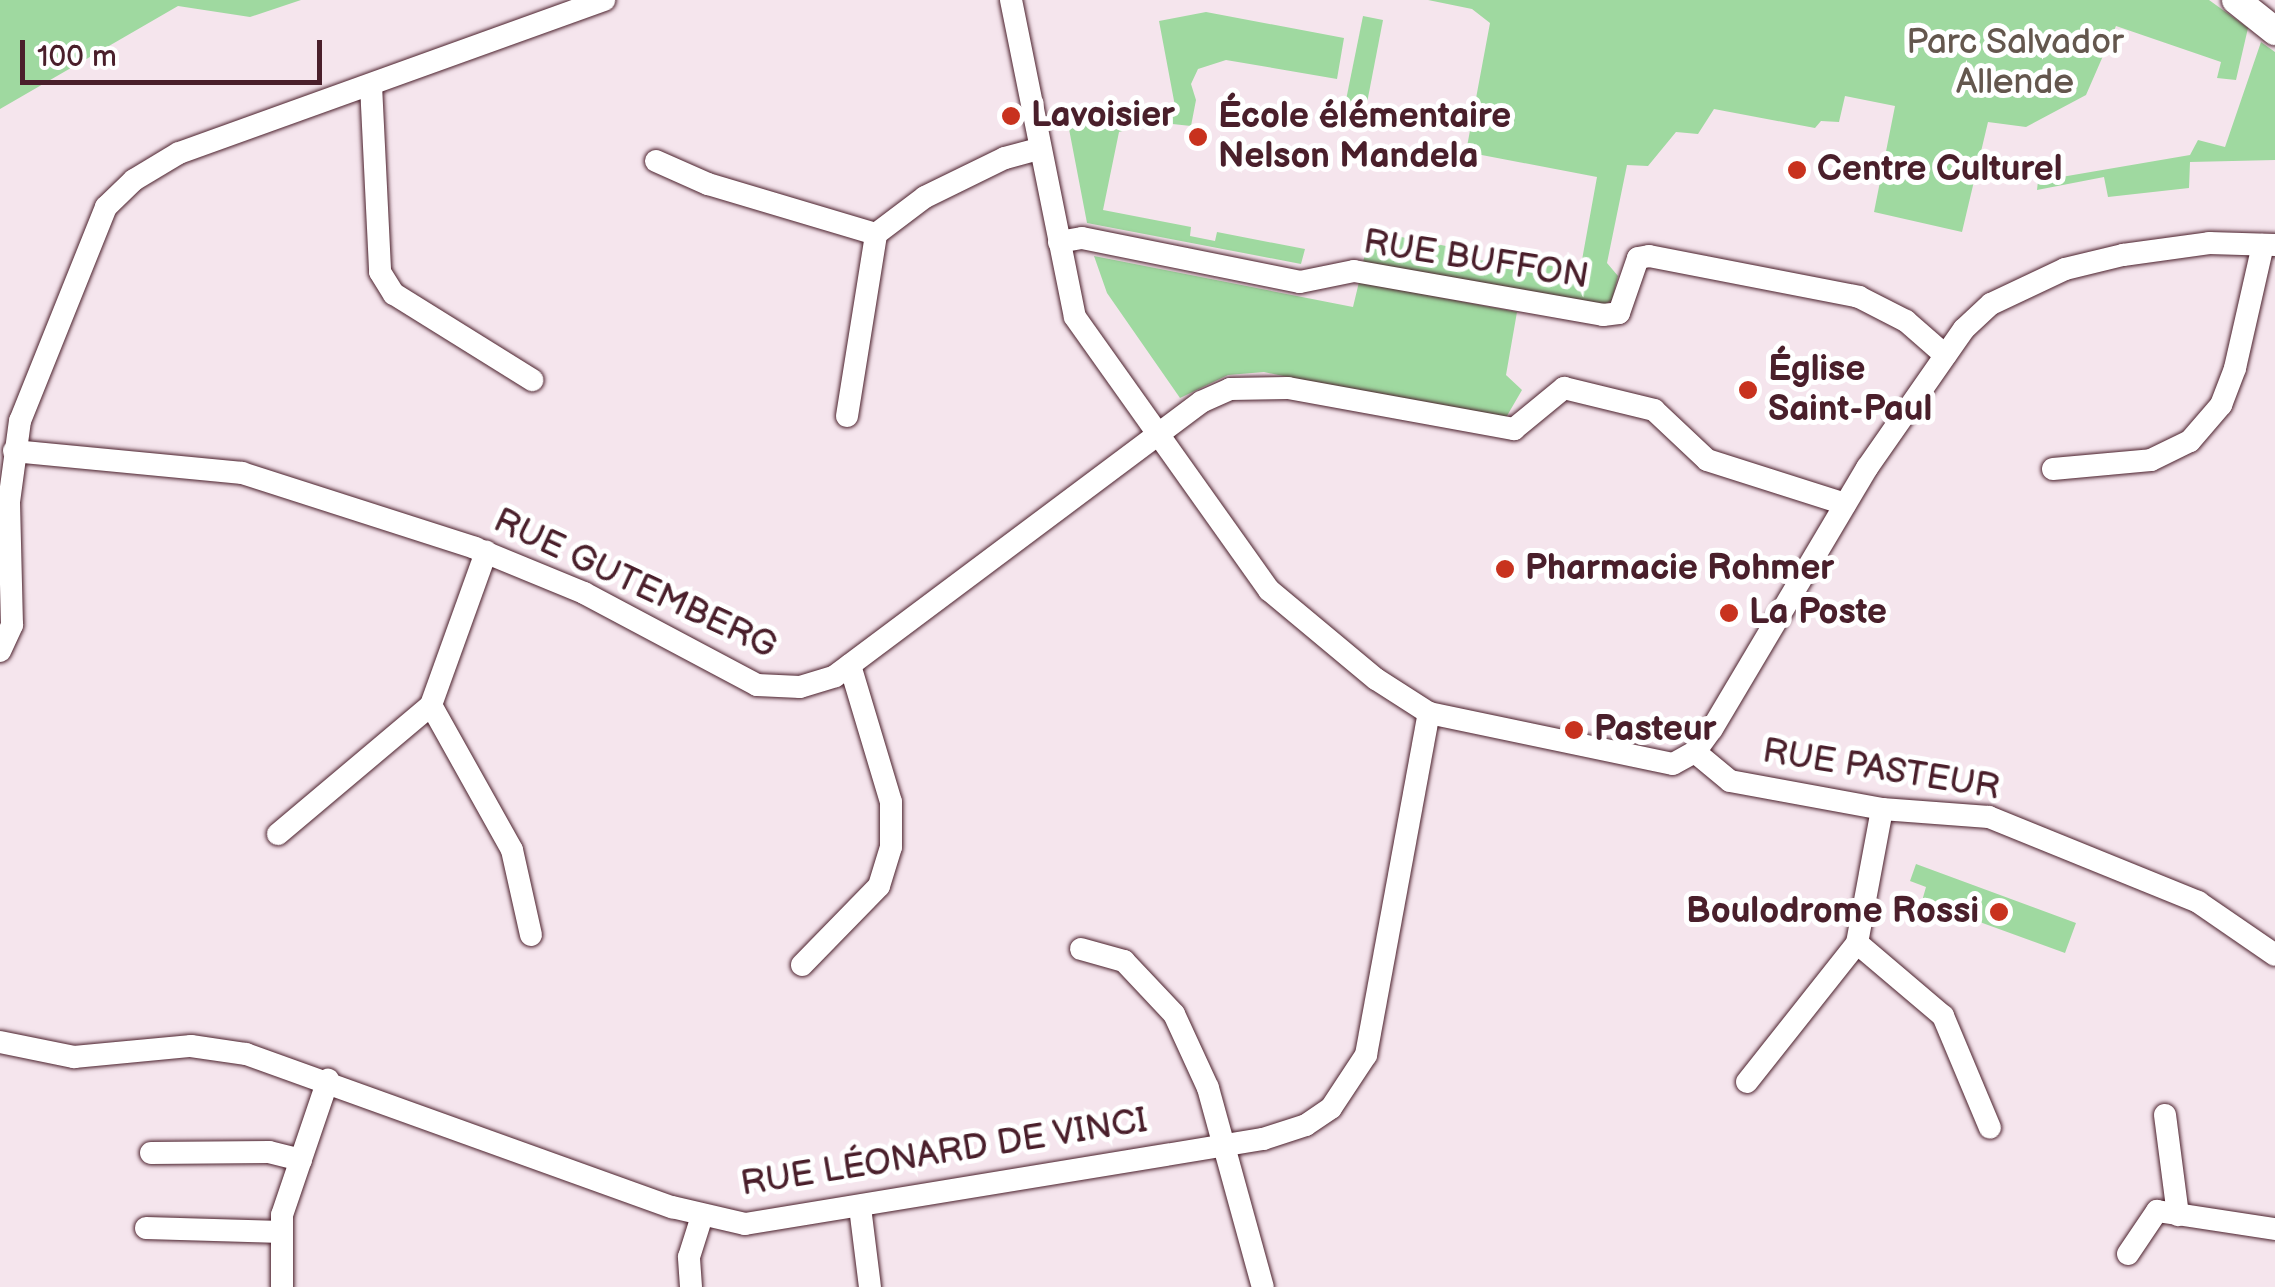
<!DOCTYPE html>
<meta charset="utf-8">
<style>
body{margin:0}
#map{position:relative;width:2275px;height:1287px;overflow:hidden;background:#f5e5ed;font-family:"Balsamiq Sans",sans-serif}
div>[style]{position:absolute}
.green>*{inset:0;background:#9fd9a0}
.roads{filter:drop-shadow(0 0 2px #4a1f2b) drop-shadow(0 0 2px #4a1f2b)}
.minor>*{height:22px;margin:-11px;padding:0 11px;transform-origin:11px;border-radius:11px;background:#fff}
.tertiary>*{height:28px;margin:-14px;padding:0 14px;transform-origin:14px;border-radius:14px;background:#fff}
.dots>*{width:28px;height:28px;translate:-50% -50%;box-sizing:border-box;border:5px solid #fff;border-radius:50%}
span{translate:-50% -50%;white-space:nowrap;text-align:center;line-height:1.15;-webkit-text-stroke:10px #fff;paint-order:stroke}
.park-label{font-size:35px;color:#64574e}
.poi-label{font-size:35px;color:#4a1f2b;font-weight:700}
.left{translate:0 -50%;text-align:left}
.right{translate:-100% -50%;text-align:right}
.street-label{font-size:35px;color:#4a1f2b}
.scale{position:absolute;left:20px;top:40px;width:302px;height:45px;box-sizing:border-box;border:5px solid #4a1f2b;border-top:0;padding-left:12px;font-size:30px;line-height:35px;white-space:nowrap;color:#4a1f2b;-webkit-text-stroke:8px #fff;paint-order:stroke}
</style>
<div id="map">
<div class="green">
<div style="clip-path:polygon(0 0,301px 0,250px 17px,178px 6px,0 109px)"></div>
<div style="clip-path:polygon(1428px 0,2209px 0,2248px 28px,2236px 80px,2217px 78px,2221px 62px,2116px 26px,2086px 95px,2026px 127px,1988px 122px,1962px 232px,1874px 212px,1895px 106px,1845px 96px,1839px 122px,1821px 121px,1815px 128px,1714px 109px,1698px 134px,1676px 132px,1648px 166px,1627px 165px,1607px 263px,1618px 276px,1612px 300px,1601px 307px,1363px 262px,1371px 231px,1461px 249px,1461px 257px,1486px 261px,1488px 254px,1580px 271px,1597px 177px,1466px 152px,1490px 23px,1472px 9px)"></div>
<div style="clip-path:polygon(1206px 12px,1344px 38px,1337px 79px,1226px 60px,1198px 69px,1191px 84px,1196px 100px,1191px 126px,1154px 122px,1119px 132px,1103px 210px,1191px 227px,1190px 236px,1215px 241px,1217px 232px,1305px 249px,1301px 264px,1087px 223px,1069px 129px,1175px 106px,1159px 21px)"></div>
<div style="clip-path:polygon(1363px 16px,1383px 20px,1366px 108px,1345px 105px)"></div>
<div style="clip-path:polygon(2261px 42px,2275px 52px,2275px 160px,2190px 162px,2189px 188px,2108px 197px,2104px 177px,2037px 190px,2038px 181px,2190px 155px,2198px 140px,2225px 147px)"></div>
<div style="clip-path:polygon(1094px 256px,1353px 307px,1359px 282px,1517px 312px,1506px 375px,1522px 390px,1504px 421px,1264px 372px,1228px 375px,1180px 398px,1107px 293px)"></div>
<div style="clip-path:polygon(1916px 864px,2076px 923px,2065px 953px,1922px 901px,1926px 887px,1910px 881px)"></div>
</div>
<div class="roads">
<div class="minor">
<div style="left:1011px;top:0;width:323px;rotate:78.6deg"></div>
<div style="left:1075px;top:317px;width:335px;rotate:54.6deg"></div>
<div style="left:1269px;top:590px;width:139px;rotate:39.8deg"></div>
<div style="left:1376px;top:679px;width:63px;rotate:32.7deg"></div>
<div style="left:1429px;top:713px;width:249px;rotate:11.8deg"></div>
<div style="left:1673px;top:764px;width:25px;rotate:-29deg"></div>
<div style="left:1695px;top:752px;width:29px;rotate:-54deg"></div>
<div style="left:1712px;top:729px;width:304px;rotate:-59.3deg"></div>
<div style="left:1867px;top:468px;width:169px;rotate:-55.1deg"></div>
<div style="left:1964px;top:329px;width:37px;rotate:-43deg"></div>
<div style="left:1991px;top:304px;width:82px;rotate:-25.3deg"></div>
<div style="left:2065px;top:269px;width:60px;rotate:-13.6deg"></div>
<div style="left:2123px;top:255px;width:87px;rotate:-7.9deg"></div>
<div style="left:2209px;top:243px;width:66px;rotate:1.7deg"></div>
<div style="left:371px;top:85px;width:187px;rotate:87.2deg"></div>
<div style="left:380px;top:272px;width:26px;rotate:58deg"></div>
<div style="left:394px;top:294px;width:163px;rotate:31.9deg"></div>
<div style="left:656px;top:161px;width:57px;rotate:23.9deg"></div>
<div style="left:708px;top:184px;width:175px;rotate:16.6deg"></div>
<div style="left:1059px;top:242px;width:23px;rotate:-10deg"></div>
<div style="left:1082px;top:238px;width:222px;rotate:11.4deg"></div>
<div style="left:1300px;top:282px;width:55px;rotate:-11.5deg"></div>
<div style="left:1354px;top:271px;width:253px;rotate:10deg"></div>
<div style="left:1603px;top:315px;width:16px;rotate:-7deg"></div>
<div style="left:1619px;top:313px;width:58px;rotate:-70.9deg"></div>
<div style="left:1638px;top:258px;width:11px;rotate:-10deg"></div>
<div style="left:1649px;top:256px;width:214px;rotate:11deg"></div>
<div style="left:1859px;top:297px;width:53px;rotate:27.1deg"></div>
<div style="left:1906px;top:321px;width:52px;rotate:41.1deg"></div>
<div style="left:847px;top:416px;width:184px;rotate:-80.9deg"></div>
<div style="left:876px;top:234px;width:61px;rotate:-37.1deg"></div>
<div style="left:925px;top:197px;width:89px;rotate:-26deg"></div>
<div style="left:1005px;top:158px;width:35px;rotate:-15deg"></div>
<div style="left:14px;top:451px;width:229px;rotate:5.5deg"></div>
<div style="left:242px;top:473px;width:245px;rotate:17.8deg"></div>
<div style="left:475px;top:548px;width:118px;rotate:22.4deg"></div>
<div style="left:584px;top:593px;width:196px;rotate:28deg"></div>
<div style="left:757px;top:685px;width:43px;rotate:2.7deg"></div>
<div style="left:800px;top:687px;width:37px;rotate:-17deg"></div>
<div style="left:835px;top:676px;width:457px;rotate:-36.8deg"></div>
<div style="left:1201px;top:402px;width:32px;rotate:-24deg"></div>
<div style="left:1230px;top:389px;width:58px;rotate:-1deg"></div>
<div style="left:1288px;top:388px;width:230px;rotate:10.3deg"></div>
<div style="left:1514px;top:429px;width:65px;rotate:-39.4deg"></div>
<div style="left:1564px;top:388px;width:93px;rotate:13.7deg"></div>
<div style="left:1654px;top:410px;width:73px;rotate:43.3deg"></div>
<div style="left:1707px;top:460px;width:145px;rotate:17.7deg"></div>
<div style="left:2053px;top:469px;width:98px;rotate:-5.2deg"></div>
<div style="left:2151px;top:460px;width:43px;rotate:-26deg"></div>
<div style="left:2190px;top:441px;width:48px;rotate:-49.3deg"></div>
<div style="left:2221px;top:405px;width:40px;rotate:-69deg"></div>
<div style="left:2235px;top:368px;width:126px;rotate:-77.2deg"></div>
<div style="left:0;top:651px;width:29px;rotate:-65deg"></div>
<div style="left:12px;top:625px;width:123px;rotate:-91.4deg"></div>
<div style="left:9px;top:502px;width:82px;rotate:-82.3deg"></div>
<div style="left:20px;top:421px;width:231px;rotate:-68.1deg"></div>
<div style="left:106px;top:207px;width:39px;rotate:-44deg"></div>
<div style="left:134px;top:180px;width:52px;rotate:-31deg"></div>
<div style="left:179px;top:153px;width:452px;rotate:-19.8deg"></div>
<div style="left:431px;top:705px;width:166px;rotate:60.8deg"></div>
<div style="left:512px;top:850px;width:87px;rotate:77.4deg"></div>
<div style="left:1695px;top:752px;width:45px;rotate:39.6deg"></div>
<div style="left:1730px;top:781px;width:155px;rotate:10.4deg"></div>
<div style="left:1882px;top:809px;width:107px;rotate:4.3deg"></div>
<div style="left:1989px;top:817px;width:226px;rotate:22.1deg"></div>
<div style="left:2198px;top:902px;width:93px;rotate:34.5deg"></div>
<div style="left:278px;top:834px;width:200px;rotate:-40.1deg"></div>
<div style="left:431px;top:705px;width:163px;rotate:-70.2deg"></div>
<div style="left:1857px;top:943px;width:113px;rotate:40.3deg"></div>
<div style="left:1943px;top:1016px;width:121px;rotate:67.2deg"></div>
<div style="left:1081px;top:949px;width:45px;rotate:15.6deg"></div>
<div style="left:1124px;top:961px;width:73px;rotate:46.7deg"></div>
<div style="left:1174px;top:1014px;width:81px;rotate:65.3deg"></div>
<div style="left:1208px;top:1088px;width:206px;rotate:74.6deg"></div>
<div style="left:802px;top:965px;width:110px;rotate:-45.7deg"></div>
<div style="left:879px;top:886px;width:41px;rotate:-72.9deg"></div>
<div style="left:891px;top:847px;width:45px;rotate:-90deg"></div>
<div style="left:891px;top:802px;width:143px;rotate:-106.7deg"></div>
<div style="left:0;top:1042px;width:76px;rotate:11.5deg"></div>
<div style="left:74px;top:1057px;width:118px;rotate:-5.4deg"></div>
<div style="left:191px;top:1046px;width:56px;rotate:8.3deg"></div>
<div style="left:246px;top:1054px;width:453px;rotate:19.8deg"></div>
<div style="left:672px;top:1207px;width:75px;rotate:13.1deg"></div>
<div style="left:745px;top:1224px;width:525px;rotate:-9.32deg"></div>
<div style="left:1263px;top:1139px;width:45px;rotate:-18deg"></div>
<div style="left:1306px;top:1125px;width:30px;rotate:-34deg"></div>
<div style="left:1331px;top:1108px;width:64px;rotate:-56.6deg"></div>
<div style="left:1366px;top:1055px;width:348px;rotate:-79.6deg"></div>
<div style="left:1747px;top:1082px;width:177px;rotate:-51.6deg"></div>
<div style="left:1857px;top:943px;width:136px;rotate:-79.4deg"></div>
<div style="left:2165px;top:1115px;width:101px;rotate:82.6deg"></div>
<div style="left:151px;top:1153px;width:118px;rotate:-0.5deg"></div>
<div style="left:269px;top:1152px;width:33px;rotate:14deg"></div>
<div style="left:860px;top:1207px;width:81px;rotate:82.9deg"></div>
<div style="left:146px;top:1228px;width:136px;rotate:1.7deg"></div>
<div style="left:2128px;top:1254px;width:52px;rotate:-56deg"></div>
<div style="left:2157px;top:1211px;width:119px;rotate:8.7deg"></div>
<div style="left:282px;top:1287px;width:72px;rotate:-90deg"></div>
<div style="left:282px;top:1215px;width:143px;rotate:-71.2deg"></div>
<div style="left:691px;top:1287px;width:30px;rotate:-94deg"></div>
<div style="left:689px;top:1257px;width:43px;rotate:-72.4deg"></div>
</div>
<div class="tertiary">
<div style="left:2236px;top:0;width:50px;rotate:38.5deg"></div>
</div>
</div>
<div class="dots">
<div style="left:1011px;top:116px;background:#c8321e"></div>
<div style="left:1198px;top:137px;background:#c8321e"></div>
<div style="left:1797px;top:170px;background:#c8321e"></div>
<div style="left:1748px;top:390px;background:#c8321e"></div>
<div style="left:1505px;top:569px;background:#c8321e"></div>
<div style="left:1729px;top:613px;background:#c8321e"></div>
<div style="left:1574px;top:730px;background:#c8321e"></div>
<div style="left:1999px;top:912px;background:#c8321e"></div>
</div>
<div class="park-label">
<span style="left:2015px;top:63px">Parc Salvador<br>Allende</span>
</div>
<div class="poi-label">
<span class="left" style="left:1031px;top:116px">Lavoisier</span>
<span class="left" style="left:1218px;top:137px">École élémentaire<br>Nelson Mandela</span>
<span class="left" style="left:1817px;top:170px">Centre Culturel</span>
<span class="left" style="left:1768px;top:390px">Église<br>Saint-Paul</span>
<span class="left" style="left:1525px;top:569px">Pharmacie Rohmer</span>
<span class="left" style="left:1749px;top:613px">La Poste</span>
<span class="left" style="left:1594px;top:730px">Pasteur</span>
<span class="right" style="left:1979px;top:912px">Boulodrome Rossi</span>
</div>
<div class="street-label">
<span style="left:1476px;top:260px;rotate:9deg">RUE BUFFON</span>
<span style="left:635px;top:584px;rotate:25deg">RUE GUTEMBERG</span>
<span style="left:1881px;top:770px;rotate:9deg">RUE PASTEUR</span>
<span style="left:944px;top:1153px;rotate:-9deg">RUE LÉONARD DE VINCI</span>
</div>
<div class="scale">100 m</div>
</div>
